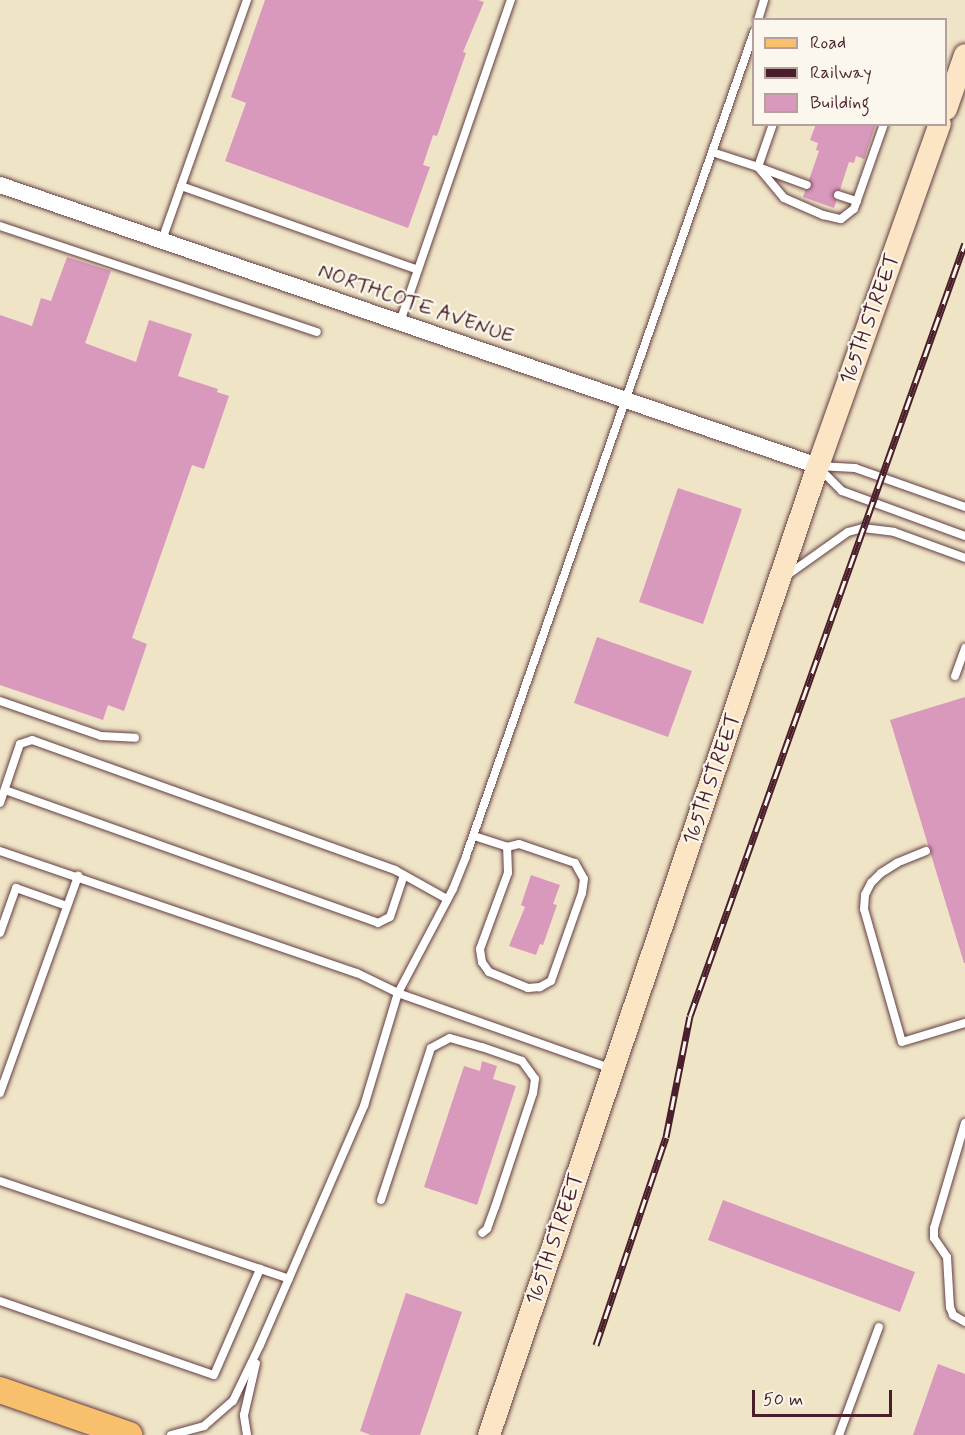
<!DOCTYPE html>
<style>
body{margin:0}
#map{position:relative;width:965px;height:1435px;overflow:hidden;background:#f0e4c6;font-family:Mynerve,sans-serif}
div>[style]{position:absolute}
.building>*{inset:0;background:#d999bc}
.roads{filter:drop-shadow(0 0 2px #633d42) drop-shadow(0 0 2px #633d42)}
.service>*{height:8px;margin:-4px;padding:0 4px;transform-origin:4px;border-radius:4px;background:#fff}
.minor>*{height:16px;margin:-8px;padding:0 8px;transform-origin:8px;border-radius:8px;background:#fff}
.secondary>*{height:22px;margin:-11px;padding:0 11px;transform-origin:11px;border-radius:11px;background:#fce5c4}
.primary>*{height:26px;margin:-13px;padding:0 13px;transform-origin:13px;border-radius:13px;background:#f8bf6c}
.rail>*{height:7px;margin-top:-3.5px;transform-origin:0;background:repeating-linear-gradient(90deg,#fbf7ec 0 14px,#4a1f2b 0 28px);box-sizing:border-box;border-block:2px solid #4a1f2b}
span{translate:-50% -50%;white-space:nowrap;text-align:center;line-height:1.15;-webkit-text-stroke:4.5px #fbf7ec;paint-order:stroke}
.street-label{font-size:21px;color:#4a1f2b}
.legend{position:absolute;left:752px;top:18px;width:195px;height:108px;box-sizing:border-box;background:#fbf7ec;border:2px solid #b4a19f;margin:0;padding:8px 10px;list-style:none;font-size:18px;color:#4a1f2b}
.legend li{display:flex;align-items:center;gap:12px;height:30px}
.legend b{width:30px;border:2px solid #b4a19f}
.scale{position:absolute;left:752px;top:1390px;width:140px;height:27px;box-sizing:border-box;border:3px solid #4a1f2b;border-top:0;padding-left:8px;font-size:18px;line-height:21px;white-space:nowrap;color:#4a1f2b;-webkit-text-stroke:4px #fbf7ec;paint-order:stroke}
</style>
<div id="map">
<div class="building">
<div style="clip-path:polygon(265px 0,478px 0,484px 2px,463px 52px,466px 53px,437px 136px,433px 135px,423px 165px,430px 167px,408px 228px,225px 161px,246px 103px,231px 97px)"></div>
<div style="clip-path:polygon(816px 124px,876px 124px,864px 159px,856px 156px,854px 163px,849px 162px,834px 208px,803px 197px,819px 151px,816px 150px,818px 143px,810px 140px)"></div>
<div style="clip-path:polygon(67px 257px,111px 271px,85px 343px,136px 362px,149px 320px,192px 334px,178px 376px,218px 389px,217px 392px,229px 396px,204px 469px,192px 465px,132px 638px,147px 644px,124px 711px,108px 705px,103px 720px,0 685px,0 315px,32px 326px,41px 298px,51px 301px)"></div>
<div style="clip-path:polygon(678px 488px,742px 509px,703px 624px,639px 602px)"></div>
<div style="clip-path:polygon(597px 637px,692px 671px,668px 737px,574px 703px)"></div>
<div style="clip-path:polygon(965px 697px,965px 963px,964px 963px,890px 720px)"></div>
<div style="clip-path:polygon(531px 875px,560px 885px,553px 904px,557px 905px,543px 945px,540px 944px,536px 955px,509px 946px,525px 907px,521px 905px)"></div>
<div style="clip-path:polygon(482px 1061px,497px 1066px,493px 1079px,516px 1086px,477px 1205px,424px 1187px,464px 1066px,480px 1071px)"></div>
<div style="clip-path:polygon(723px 1200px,915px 1272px,900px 1312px,708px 1240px)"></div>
<div style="clip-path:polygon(406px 1293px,462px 1312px,420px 1435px,371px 1435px,360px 1431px)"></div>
<div style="clip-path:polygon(938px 1364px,965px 1374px,965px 1435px,913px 1435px)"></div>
</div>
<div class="roads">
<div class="service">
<div style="left:758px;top:20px;width:21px;rotate:-73deg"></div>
<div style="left:712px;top:152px;width:48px;rotate:18.1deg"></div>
<div style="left:758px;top:167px;width:46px;rotate:-70.8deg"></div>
<div style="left:758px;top:167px;width:40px;rotate:50deg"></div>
<div style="left:784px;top:198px;width:43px;rotate:23.6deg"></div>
<div style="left:823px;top:215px;width:18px;rotate:13deg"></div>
<div style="left:841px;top:219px;width:16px;rotate:-38deg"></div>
<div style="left:854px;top:209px;width:90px;rotate:-70.6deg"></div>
<div style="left:758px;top:167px;width:52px;rotate:20.2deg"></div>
<div style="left:181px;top:186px;width:251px;rotate:19.5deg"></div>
<div style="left:838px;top:195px;width:20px;rotate:18deg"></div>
<div style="left:0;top:226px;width:334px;rotate:18.5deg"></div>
<div style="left:162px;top:240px;width:255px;rotate:-70.5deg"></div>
<div style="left:400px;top:322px;width:341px;rotate:-71deg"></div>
<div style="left:818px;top:466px;width:37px;rotate:3deg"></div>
<div style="left:855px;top:468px;width:117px;rotate:19.5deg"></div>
<div style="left:820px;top:469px;width:31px;rotate:45deg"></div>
<div style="left:842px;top:491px;width:131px;rotate:20.1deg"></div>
<div style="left:786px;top:576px;width:76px;rotate:-35.4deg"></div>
<div style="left:848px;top:532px;width:16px;rotate:-15deg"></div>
<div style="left:863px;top:528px;width:31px;rotate:7deg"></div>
<div style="left:894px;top:532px;width:76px;rotate:20.1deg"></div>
<div style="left:955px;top:676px;width:30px;rotate:-70deg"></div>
<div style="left:0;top:701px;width:107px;rotate:19.1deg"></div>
<div style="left:101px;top:736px;width:34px;rotate:3deg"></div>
<div style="left:5px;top:790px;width:396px;rotate:19.6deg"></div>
<div style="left:378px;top:923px;width:13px;rotate:-27deg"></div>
<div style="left:390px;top:917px;width:44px;rotate:-71.6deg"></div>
<div style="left:0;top:803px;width:62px;rotate:-71.3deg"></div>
<div style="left:20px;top:744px;width:13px;rotate:-18deg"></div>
<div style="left:32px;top:740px;width:386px;rotate:19.7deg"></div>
<div style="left:395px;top:870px;width:60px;rotate:29.1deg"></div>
<div style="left:474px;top:836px;width:35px;rotate:18deg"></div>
<div style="left:507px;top:847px;width:12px;rotate:-14deg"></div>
<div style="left:519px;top:844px;width:59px;rotate:18.7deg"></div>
<div style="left:575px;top:863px;width:18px;rotate:61deg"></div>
<div style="left:584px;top:879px;width:14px;rotate:98deg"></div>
<div style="left:582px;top:893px;width:93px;rotate:109.4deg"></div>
<div style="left:551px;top:981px;width:13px;rotate:151deg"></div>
<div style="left:540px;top:987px;width:12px;rotate:175deg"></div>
<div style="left:528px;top:988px;width:42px;rotate:-157.7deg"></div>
<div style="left:489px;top:972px;width:12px;rotate:-125deg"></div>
<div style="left:482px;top:962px;width:13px;rotate:-99deg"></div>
<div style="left:480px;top:949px;width:81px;rotate:-69.8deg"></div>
<div style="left:508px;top:873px;width:26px;rotate:-92deg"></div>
<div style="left:0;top:851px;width:377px;rotate:18.9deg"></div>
<div style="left:357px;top:973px;width:46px;rotate:26deg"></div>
<div style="left:398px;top:993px;width:228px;rotate:19.5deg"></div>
<div style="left:926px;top:851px;width:31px;rotate:158deg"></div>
<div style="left:897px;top:863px;width:19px;rotate:148deg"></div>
<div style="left:881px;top:873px;width:14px;rotate:135deg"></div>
<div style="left:871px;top:883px;width:13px;rotate:117deg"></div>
<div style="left:865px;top:895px;width:14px;rotate:94deg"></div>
<div style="left:864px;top:909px;width:138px;rotate:74.1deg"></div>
<div style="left:902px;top:1042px;width:66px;rotate:-16.8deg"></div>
<div style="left:0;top:933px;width:48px;rotate:-70.4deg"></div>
<div style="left:16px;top:888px;width:54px;rotate:19.4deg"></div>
<div style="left:0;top:1093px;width:231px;rotate:-70.2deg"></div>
<div style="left:965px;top:1123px;width:109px;rotate:106.4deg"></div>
<div style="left:934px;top:1228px;width:10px;rotate:90deg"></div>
<div style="left:934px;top:1238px;width:23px;rotate:56deg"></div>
<div style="left:947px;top:1257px;width:50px;rotate:86.6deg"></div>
<div style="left:950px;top:1307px;width:9px;rotate:69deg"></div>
<div style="left:953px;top:1315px;width:14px;rotate:30deg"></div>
<div style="left:0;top:1181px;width:305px;rotate:18.7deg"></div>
<div style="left:381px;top:1200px;width:160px;rotate:-71.8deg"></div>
<div style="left:431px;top:1048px;width:21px;rotate:-28deg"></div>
<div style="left:450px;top:1038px;width:33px;rotate:16deg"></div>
<div style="left:482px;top:1047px;width:42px;rotate:19.3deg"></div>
<div style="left:522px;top:1061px;width:22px;rotate:54deg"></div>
<div style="left:535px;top:1079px;width:14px;rotate:98deg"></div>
<div style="left:533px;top:1093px;width:120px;rotate:108.4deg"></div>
<div style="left:495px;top:1207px;width:23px;rotate:110deg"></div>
<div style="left:487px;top:1229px;width:6px;rotate:141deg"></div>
<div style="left:0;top:1301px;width:226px;rotate:19.1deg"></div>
<div style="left:214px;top:1375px;width:116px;rotate:-66.5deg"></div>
<div style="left:171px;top:1435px;width:34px;rotate:-15deg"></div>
<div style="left:204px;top:1426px;width:38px;rotate:-41deg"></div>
<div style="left:233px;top:1401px;width:62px;rotate:-64.3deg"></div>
<div style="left:260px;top:1345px;width:261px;rotate:-66.5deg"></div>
<div style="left:364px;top:1106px;width:118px;rotate:-73.3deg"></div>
<div style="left:398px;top:993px;width:118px;rotate:-62.1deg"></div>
<div style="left:453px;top:889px;width:35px;rotate:-68deg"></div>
<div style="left:466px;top:856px;width:873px;rotate:-70.73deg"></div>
<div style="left:247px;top:1435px;width:20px;rotate:-99deg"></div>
<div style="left:244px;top:1415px;width:53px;rotate:-77deg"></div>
<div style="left:839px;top:1435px;width:115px;rotate:-69.7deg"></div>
</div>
<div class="minor">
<div style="left:0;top:185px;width:865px;rotate:18.96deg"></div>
</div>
<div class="secondary">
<div style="left:946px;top:109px;width:57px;rotate:-70.6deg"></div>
<div style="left:489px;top:1435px;width:1023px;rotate:-71.25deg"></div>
<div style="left:818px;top:466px;width:363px;rotate:-70.4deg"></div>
</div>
<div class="primary">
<div style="left:0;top:1390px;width:137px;rotate:19.2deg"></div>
</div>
</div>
<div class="rail">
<div style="left:596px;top:1345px;width:219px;rotate:-71.4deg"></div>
<div style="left:666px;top:1137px;width:123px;rotate:-78.8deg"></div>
<div style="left:690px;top:1016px;width:820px;rotate:-70.42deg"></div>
</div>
<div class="street-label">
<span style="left:416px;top:304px;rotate:19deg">NORTHCOTE AVENUE</span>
<span style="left:870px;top:319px;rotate:-70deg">165TH STREET</span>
<span style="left:712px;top:779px;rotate:-71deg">165TH STREET</span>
<span style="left:555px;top:1239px;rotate:-71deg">165TH STREET</span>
</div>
<ul class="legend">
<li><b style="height:8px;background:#f8bf6c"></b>Road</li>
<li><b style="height:8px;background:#4a1f2b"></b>Railway</li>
<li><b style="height:16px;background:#d999bc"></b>Building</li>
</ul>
<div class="scale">50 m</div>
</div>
